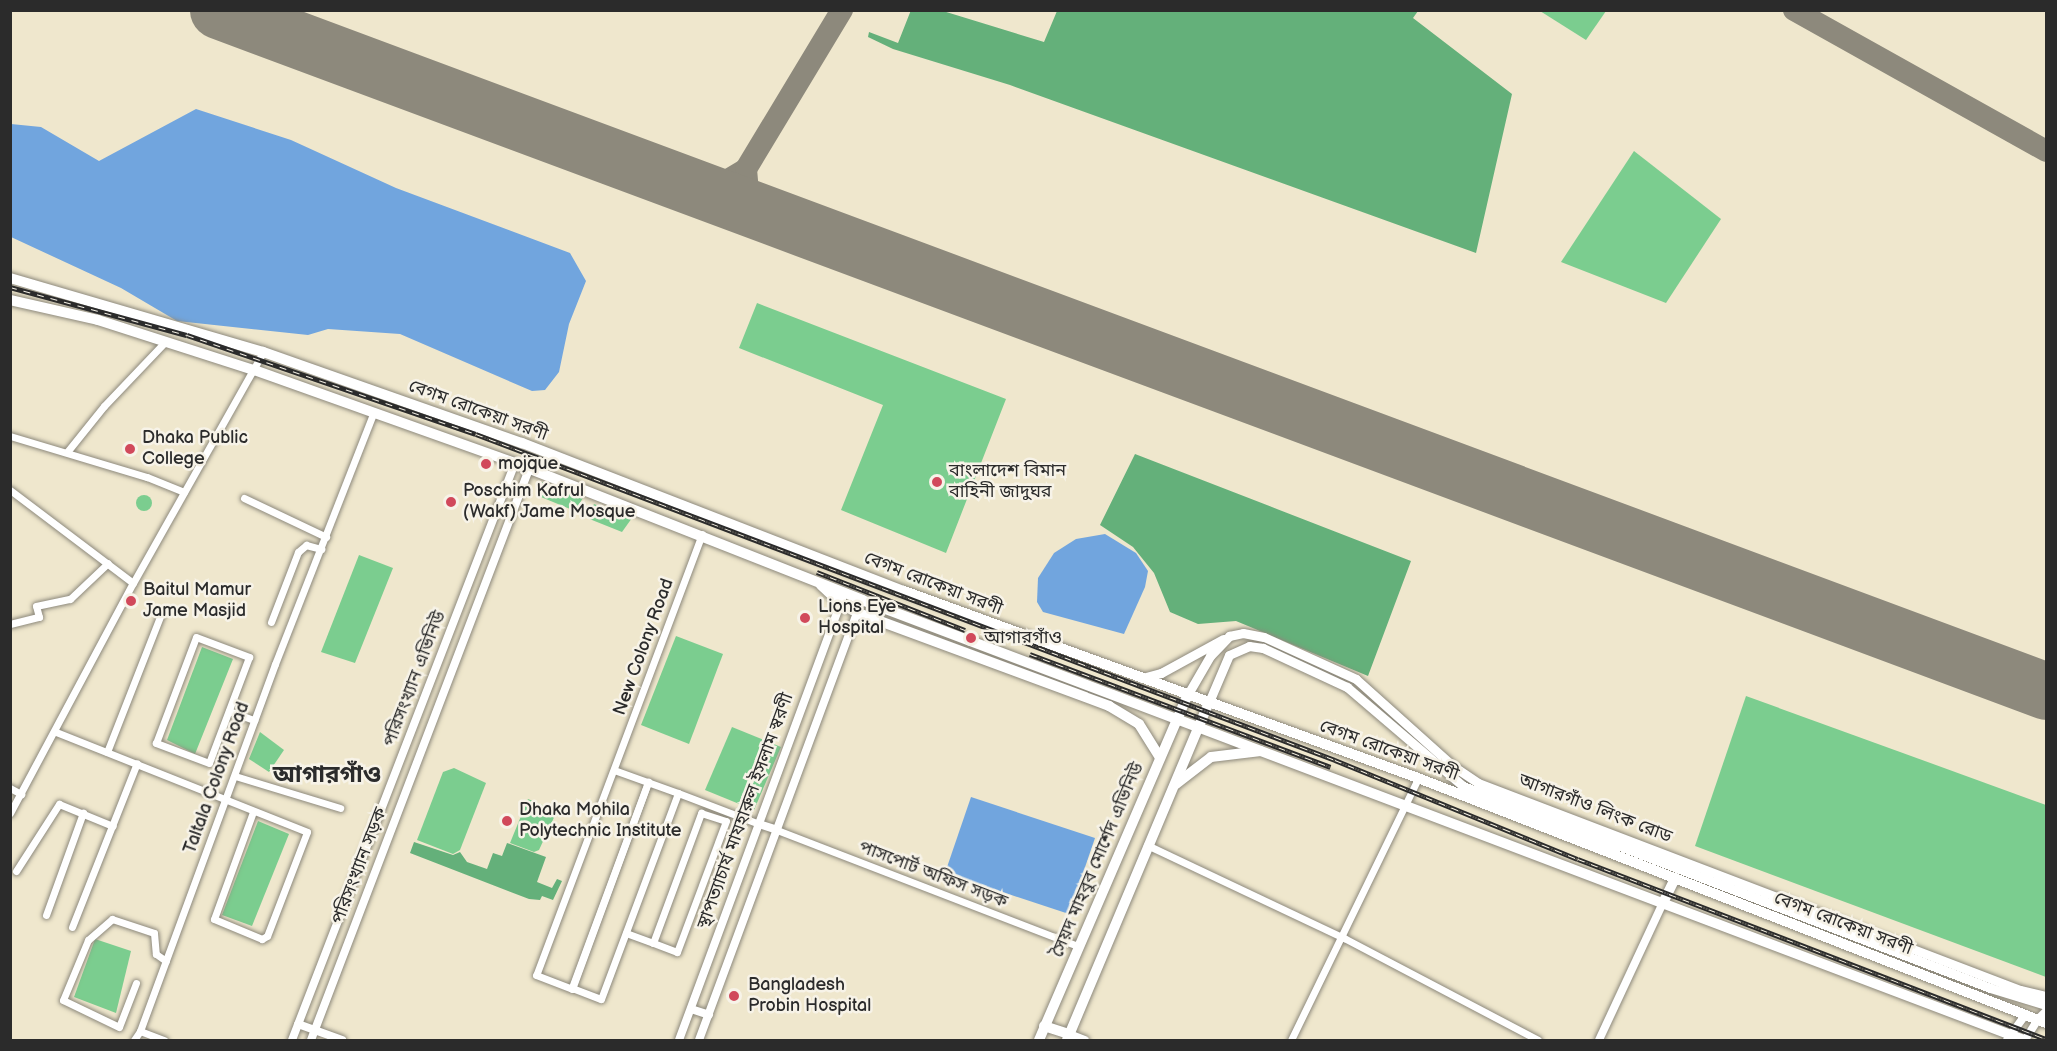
<!DOCTYPE html>
<meta charset="utf-8">
<style>
body{margin:0}
#map{position:relative;width:2057px;height:1051px;overflow:hidden;background:#efe7cd;font-family:"Balsamiq Sans","Noto Sans Bengali",sans-serif}
div>[style]{position:absolute}
.green>*{inset:0;background:#7bcd8f}
.round{border-radius:50%}
.forest>*{inset:0;background:#64b07a}
.water>*{inset:0;background:#71a5de}
.taxiway>*{height:22px;margin:-11px;padding:0 11px;transform-origin:11px;border-radius:11px;background:#8d897c}
.runway>*{height:57px;margin:-28.5px;padding:0 28.5px;transform-origin:28.5px;border-radius:28.5px;background:#8d897c}
.roads{filter:drop-shadow(0 0 2px #8d897c) drop-shadow(0 0 2px #8d897c)}
.minor>*{height:7px;margin:-3.5px;padding:0 3.5px;transform-origin:3.5px;border-radius:3.5px;background:#fff}
.tertiary>*{height:8px;margin:-4px;padding:0 4px;transform-origin:4px;border-radius:4px;background:#fff}
.secondary>*{height:9px;margin:-4.5px;padding:0 4.5px;transform-origin:4.5px;border-radius:4.5px;background:#fff}
.primary>*{height:10px;margin:-5px;padding:0 5px;transform-origin:5px;border-radius:5px;background:#fff}
.rail>*{height:4.5px;margin-top:-2.25px;transform-origin:0;background:repeating-linear-gradient(90deg,#f7f3e8 0 7px,#2b2b2b 0 14px);box-sizing:border-box;border-block:2px solid #2b2b2b}
.dots>*{width:16px;height:16px;translate:-50% -50%;box-sizing:border-box;border:3px solid #f7f3e8;border-radius:50%}
span{translate:-50% -50%;white-space:nowrap;text-align:center;line-height:1.15;-webkit-text-stroke:5px #f7f3e8;paint-order:stroke}
.street-label{font-size:18px;color:#2b2b2b}
.poi-label{font-size:18px;color:#2b2b2b}
.left{translate:0 -50%;text-align:left}
.district-label{font-size:24px;color:#2b2b2b;font-weight:700}
.frame{position:absolute;inset:0;border:12px solid #2b2b2b;pointer-events:none}
</style>
<div id="map">
<div class="green">
<div style="clip-path:polygon(1540px 11px,1606px 10px,1606px 11px,1586px 40px)"></div>
<div style="clip-path:polygon(1634px 151px,1721px 219px,1666px 303px,1561px 262px)"></div>
<div style="clip-path:polygon(757px 303px,1006px 399px,946px 553px,841px 510px,883px 405px,739px 348px)"></div>
<div style="clip-path:polygon(542px 482px,583px 498px,575px 511px,536px 495px)"></div>
<div class="round" style="left:136px;top:495px;width:16px;height:16px"></div>
<div style="clip-path:polygon(594px 504px,632px 518px,622px 532px,587px 518px)"></div>
<div style="clip-path:polygon(359px 555px,393px 568px,355px 663px,321px 652px)"></div>
<div style="clip-path:polygon(676px 636px,723px 654px,689px 744px,641px 725px)"></div>
<div style="clip-path:polygon(202px 647px,233px 659px,195px 754px,167px 740px)"></div>
<div style="clip-path:polygon(1746px 696px,2046px 805px,2046px 977px,1695px 846px)"></div>
<div style="clip-path:polygon(732px 727px,781px 747px,754px 810px,705px 790px)"></div>
<div style="clip-path:polygon(260px 732px,284px 750px,269px 772px,249px 759px)"></div>
<div style="clip-path:polygon(454px 768px,486px 783px,460px 850px,453px 854px,417px 840px,443px 772px)"></div>
<div style="clip-path:polygon(528px 799px,557px 811px,539px 850px,534px 852px,510px 843px)"></div>
<div style="clip-path:polygon(258px 821px,289px 834px,252px 926px,222px 915px)"></div>
<div style="clip-path:polygon(95px 939px,131px 951px,116px 1013px,74px 997px)"></div>
</div>
<div class="forest">
<div style="clip-path:polygon(911px 10px,943px 11px,1044px 42px,1057px 11px,1418px 11px,1413px 18px,1512px 94px,1476px 253px,1010px 85px,893px 49px,868px 37px,869px 32px,898px 43px)"></div>
<div style="clip-path:polygon(1135px 454px,1411px 561px,1368px 676px,1236px 621px,1198px 624px,1170px 612px,1154px 573px,1133px 547px,1100px 525px)"></div>
<div style="clip-path:polygon(414px 842px,453px 855px,460px 852px,467px 862px,487px 869px,493px 853px,502px 856px,507px 843px,546px 857px,537px 882px,552px 888px,557px 879px,562px 881px,553px 900px,542px 896px,540px 900px,529px 899px,410px 853px)"></div>
</div>
<div class="water">
<div style="clip-path:polygon(196px 109px,291px 140px,396px 188px,570px 253px,586px 281px,569px 324px,559px 372px,545px 390px,532px 391px,400px 334px,328px 329px,308px 335px,177px 321px,121px 288px,11px 237px,11px 124px,41px 127px,99px 161px)"></div>
<div style="clip-path:polygon(1105px 534px,1136px 553px,1148px 571px,1145px 587px,1124px 634px,1043px 612px,1037px 602px,1038px 578px,1054px 553px,1076px 539px)"></div>
<div style="clip-path:polygon(971px 797px,1095px 838px,1069px 914px,945px 873px)"></div>
</div>
<div class="taxiway">
<div style="left:1794px;top:10px;width:289px;rotate:29.2deg"></div>
<div style="left:695px;top:188px;width:34px;rotate:-14deg"></div>
<div style="left:728px;top:180px;width:21px;rotate:-31deg"></div>
<div style="left:761px;top:213px;width:25px;rotate:-122deg"></div>
<div style="left:748px;top:192px;width:23px;rotate:-95deg"></div>
<div style="left:746px;top:169px;width:186px;rotate:-58.9deg"></div>
</div>
<div class="runway">
<div style="left:218px;top:10px;width:1951px;rotate:20.43deg"></div>
</div>
<div class="roads">
<div class="minor">
<div style="left:10px;top:436px;width:143px;rotate:16.7deg"></div>
<div style="left:147px;top:477px;width:40px;rotate:22deg"></div>
<div style="left:67px;top:452px;width:59px;rotate:-51.2deg"></div>
<div style="left:104px;top:406px;width:88px;rotate:-46.4deg"></div>
<div style="left:10px;top:490px;width:154px;rotate:37.1deg"></div>
<div style="left:244px;top:498px;width:91px;rotate:25.4deg"></div>
<div style="left:702px;top:534px;width:471px;rotate:110.6deg"></div>
<div style="left:536px;top:975px;width:39px;rotate:21deg"></div>
<div style="left:572px;top:989px;width:221px;rotate:-69.8deg"></div>
<div style="left:648px;top:782px;width:220px;rotate:110.3deg"></div>
<div style="left:572px;top:988px;width:31px;rotate:21deg"></div>
<div style="left:601px;top:999px;width:220px;rotate:-69.5deg"></div>
<div style="left:678px;top:793px;width:87px;rotate:20.9deg"></div>
<div style="left:271px;top:622px;width:75px;rotate:-68.9deg"></div>
<div style="left:298px;top:552px;width:11px;rotate:-41deg"></div>
<div style="left:306px;top:545px;width:16px;rotate:15deg"></div>
<div style="left:10px;top:624px;width:30px;rotate:-14deg"></div>
<div style="left:39px;top:617px;width:11px;rotate:-105deg"></div>
<div style="left:36px;top:606px;width:35px;rotate:-12deg"></div>
<div style="left:70px;top:599px;width:52px;rotate:-43.5deg"></div>
<div style="left:196px;top:637px;width:57px;rotate:20.7deg"></div>
<div style="left:249px;top:657px;width:113px;rotate:110.7deg"></div>
<div style="left:209px;top:763px;width:57px;rotate:-159.3deg"></div>
<div style="left:156px;top:743px;width:113px;rotate:-69.3deg"></div>
<div style="left:229px;top:711px;width:27px;rotate:20deg"></div>
<div style="left:56px;top:732px;width:270px;rotate:21.7deg"></div>
<div style="left:307px;top:832px;width:111px;rotate:111deg"></div>
<div style="left:267px;top:936px;width:6px;rotate:149deg"></div>
<div style="left:262px;top:939px;width:52px;rotate:-157.4deg"></div>
<div style="left:214px;top:919px;width:114px;rotate:-70deg"></div>
<div style="left:107px;top:752px;width:150px;rotate:-68.6deg"></div>
<div style="left:614px;top:770px;width:68px;rotate:19.8deg"></div>
<div style="left:235px;top:776px;width:110px;rotate:16.9deg"></div>
<div style="left:10px;top:788px;width:13px;rotate:29deg"></div>
<div style="left:10px;top:813px;width:261px;rotate:-61.9deg"></div>
<div style="left:133px;top:583px;width:265px;rotate:-60.6deg"></div>
<div style="left:777px;top:830px;width:323px;rotate:21.1deg"></div>
<div style="left:1147px;top:845px;width:218px;rotate:25.3deg"></div>
<div style="left:1344px;top:938px;width:219px;rotate:27.7deg"></div>
<div style="left:16px;top:871px;width:80px;rotate:-57.3deg"></div>
<div style="left:59px;top:804px;width:58px;rotate:22.2deg"></div>
<div style="left:46px;top:915px;width:109px;rotate:-70.1deg"></div>
<div style="left:72px;top:927px;width:176px;rotate:-68.4deg"></div>
<div style="left:626px;top:933px;width:29px;rotate:20deg"></div>
<div style="left:653px;top:943px;width:139px;rotate:-69.7deg"></div>
<div style="left:701px;top:813px;width:26px;rotate:18deg"></div>
<div style="left:726px;top:821px;width:140px;rotate:110.5deg"></div>
<div style="left:677px;top:952px;width:26px;rotate:-159deg"></div>
<div style="left:136px;top:983px;width:47px;rotate:111.1deg"></div>
<div style="left:119px;top:1027px;width:62px;rotate:-154.3deg"></div>
<div style="left:63px;top:1000px;width:65px;rotate:-67.4deg"></div>
<div style="left:88px;top:940px;width:32px;rotate:-41deg"></div>
<div style="left:112px;top:919px;width:44px;rotate:18.4deg"></div>
<div style="left:154px;top:933px;width:21px;rotate:85deg"></div>
<div style="left:156px;top:954px;width:12px;rotate:35deg"></div>
<div style="left:140px;top:1031px;width:391px;rotate:-69.8deg"></div>
<div style="left:275px;top:664px;width:271px;rotate:-68.6deg"></div>
<div style="left:134px;top:1040px;width:11px;rotate:-56deg"></div>
<div style="left:140px;top:1031px;width:26px;rotate:21deg"></div>
<div style="left:1291px;top:1040px;width:291px;rotate:-64.1deg"></div>
</div>
<div class="tertiary">
<div style="left:759px;top:824px;width:19px;rotate:18deg"></div>
<div style="left:691px;top:1009px;width:19px;rotate:18deg"></div>
<div style="left:298px;top:1024px;width:47px;rotate:20deg"></div>
<div style="left:1069px;top:1034px;width:17px;rotate:21deg"></div>
<div style="left:292px;top:1040px;width:619px;rotate:-68.87deg"></div>
<div style="left:311px;top:1040px;width:611px;rotate:-69.1deg"></div>
<div style="left:679px;top:1040px;width:470px;rotate:-69.7deg"></div>
<div style="left:699px;top:1040px;width:469px;rotate:-69.7deg"></div>
<div style="left:1599px;top:1040px;width:151px;rotate:-65deg"></div>
<div style="left:2007px;top:1040px;width:32px;rotate:-54deg"></div>
<div style="left:2025px;top:1040px;width:25px;rotate:-58deg"></div>
</div>
<div class="secondary">
<div style="left:1142px;top:678px;width:20px;rotate:-15deg"></div>
<div style="left:1161px;top:673px;width:71px;rotate:-28.7deg"></div>
<div style="left:1188px;top:694px;width:44px;rotate:-59.9deg"></div>
<div style="left:1210px;top:656px;width:28px;rotate:-46deg"></div>
<div style="left:1229px;top:636px;width:14px;rotate:-12deg"></div>
<div style="left:1243px;top:633px;width:21px;rotate:11deg"></div>
<div style="left:1264px;top:637px;width:101px;rotate:24.5deg"></div>
<div style="left:1356px;top:679px;width:130px;rotate:41.9deg"></div>
<div style="left:1453px;top:766px;width:30px;rotate:34deg"></div>
<div style="left:1478px;top:783px;width:580px;rotate:20.9deg"></div>
<div style="left:2020px;top:990px;width:27px;rotate:13deg"></div>
<div style="left:1209px;top:702px;width:51px;rotate:-66.9deg"></div>
<div style="left:1229px;top:655px;width:22px;rotate:-24deg"></div>
<div style="left:1249px;top:646px;width:14px;rotate:8deg"></div>
<div style="left:1263px;top:648px;width:93px;rotate:24.9deg"></div>
<div style="left:1347px;top:687px;width:153px;rotate:40.5deg"></div>
<div style="left:1463px;top:786px;width:564px;rotate:20.97deg"></div>
<div style="left:1990px;top:988px;width:59px;rotate:16.9deg"></div>
<div style="left:2038px;top:1019px;width:11px;rotate:-45deg"></div>
</div>
<div class="primary">
<div style="left:10px;top:278px;width:264px;rotate:16.3deg"></div>
<div style="left:263px;top:352px;width:275px;rotate:19.4deg"></div>
<div style="left:522px;top:443px;width:410px;rotate:21.2deg"></div>
<div style="left:904px;top:591px;width:547px;rotate:19.99deg"></div>
<div style="left:1418px;top:778px;width:674px;rotate:21.31deg"></div>
<div style="left:10px;top:300px;width:90px;rotate:12.8deg"></div>
<div style="left:98px;top:320px;width:164px;rotate:17.8deg"></div>
<div style="left:254px;top:370px;width:277px;rotate:19.6deg"></div>
<div style="left:515px;top:463px;width:373px;rotate:21.5deg"></div>
<div style="left:862px;top:600px;width:1243px;rotate:20.74deg"></div>
<div style="left:821px;top:585px;width:26px;rotate:43deg"></div>
<div style="left:840px;top:603px;width:21px;rotate:29deg"></div>
<div style="left:858px;top:613px;width:268px;rotate:20.3deg"></div>
<div style="left:1109px;top:706px;width:35px;rotate:31deg"></div>
<div style="left:1139px;top:724px;width:39px;rotate:58deg"></div>
<div style="left:1176px;top:784px;width:44px;rotate:-37.6deg"></div>
<div style="left:1211px;top:757px;width:50px;rotate:-6.8deg"></div>
<div style="left:1663px;top:903px;width:28px;rotate:-64deg"></div>
<div style="left:1044px;top:1026px;width:26px;rotate:18deg"></div>
<div style="left:1039px;top:1040px;width:377px;rotate:-66.7deg"></div>
<div style="left:1067px;top:1040px;width:367px;rotate:-67.2deg"></div>
</div>
</div>
<div class="rail">
<div style="left:10px;top:287px;width:183px;rotate:15.2deg"></div>
<div style="left:187px;top:335px;width:305px;rotate:18.9deg"></div>
<div style="left:476px;top:434px;width:919px;rotate:20.78deg"></div>
<div style="left:1335px;top:760px;width:262px;rotate:22.2deg"></div>
<div style="left:1578px;top:859px;width:501px;rotate:21.04deg"></div>
<div style="left:817px;top:572px;width:159px;rotate:21.4deg"></div>
<div style="left:1030px;top:654px;width:321px;rotate:20.6deg"></div>
</div>
<div class="dots">
<div style="left:130px;top:449px;background:#d1495b"></div>
<div style="left:486px;top:464px;background:#d1495b"></div>
<div style="left:937px;top:482px;background:#d1495b"></div>
<div style="left:451px;top:502px;background:#d1495b"></div>
<div style="left:131px;top:601px;background:#d1495b"></div>
<div style="left:805px;top:618px;background:#d1495b"></div>
<div style="left:971px;top:638px;background:#d1495b"></div>
<div style="left:507px;top:821px;background:#d1495b"></div>
<div style="left:734px;top:996px;background:#d1495b"></div>
</div>
<div class="street-label">
<span style="left:478px;top:411px;rotate:20deg">বেগম রোকেয়া সরণী</span>
<span style="left:933px;top:584px;rotate:21deg">বেগম রোকেয়া সরণী</span>
<span style="left:644px;top:647px;rotate:-70deg">New Colony Road</span>
<span style="left:415px;top:679px;rotate:-69deg">পরিসংখ্যান এভিনিউ</span>
<span style="left:1389px;top:751px;rotate:20deg">বেগম রোকেয়া সরণী</span>
<span style="left:217px;top:778px;rotate:-70deg">Taltala Colony Road</span>
<span style="left:1595px;top:809px;rotate:21deg">আগারগাঁও লিংক রোড</span>
<span style="left:746px;top:811px;rotate:-70deg">স্থাপত্যাচার্য মাযহারুল ইসলাম স্বরণী</span>
<span style="left:1098px;top:860px;rotate:-67deg">সৈয়দ মাহবুব মোর্শেদ এভিনিউ</span>
<span style="left:360px;top:866px;rotate:-69deg">পরিসংখ্যান সড়ক</span>
<span style="left:933px;top:875px;rotate:21deg">পাসপোর্ট অফিস সড়ক</span>
<span style="left:1843px;top:924px;rotate:21deg">বেগম রোকেয়া সরণী</span>
</div>
<div class="poi-label">
<span class="left" style="left:142px;top:449px">Dhaka Public<br>College</span>
<span class="left" style="left:498px;top:464px">mojque</span>
<span class="left" style="left:949px;top:482px">বাংলাদেশ বিমান<br>বাহিনী জাদুঘর</span>
<span class="left" style="left:463px;top:502px">Poschim Kafrul<br>(Wakf) Jame Mosque</span>
<span class="left" style="left:143px;top:601px">Baitul Mamur<br>Jame Masjid</span>
<span class="left" style="left:818px;top:618px">Lions Eye<br>Hospital</span>
<span class="left" style="left:984px;top:638px">আগারগাঁও</span>
<span class="left" style="left:519px;top:821px">Dhaka Mohila<br>Polytechnic Institute</span>
<span class="left" style="left:748px;top:996px">Bangladesh<br>Probin Hospital</span>
</div>
<div class="district-label">
<span style="left:327px;top:775px">আগারগাঁও</span>
</div>
<div class="frame"></div>
</div>
